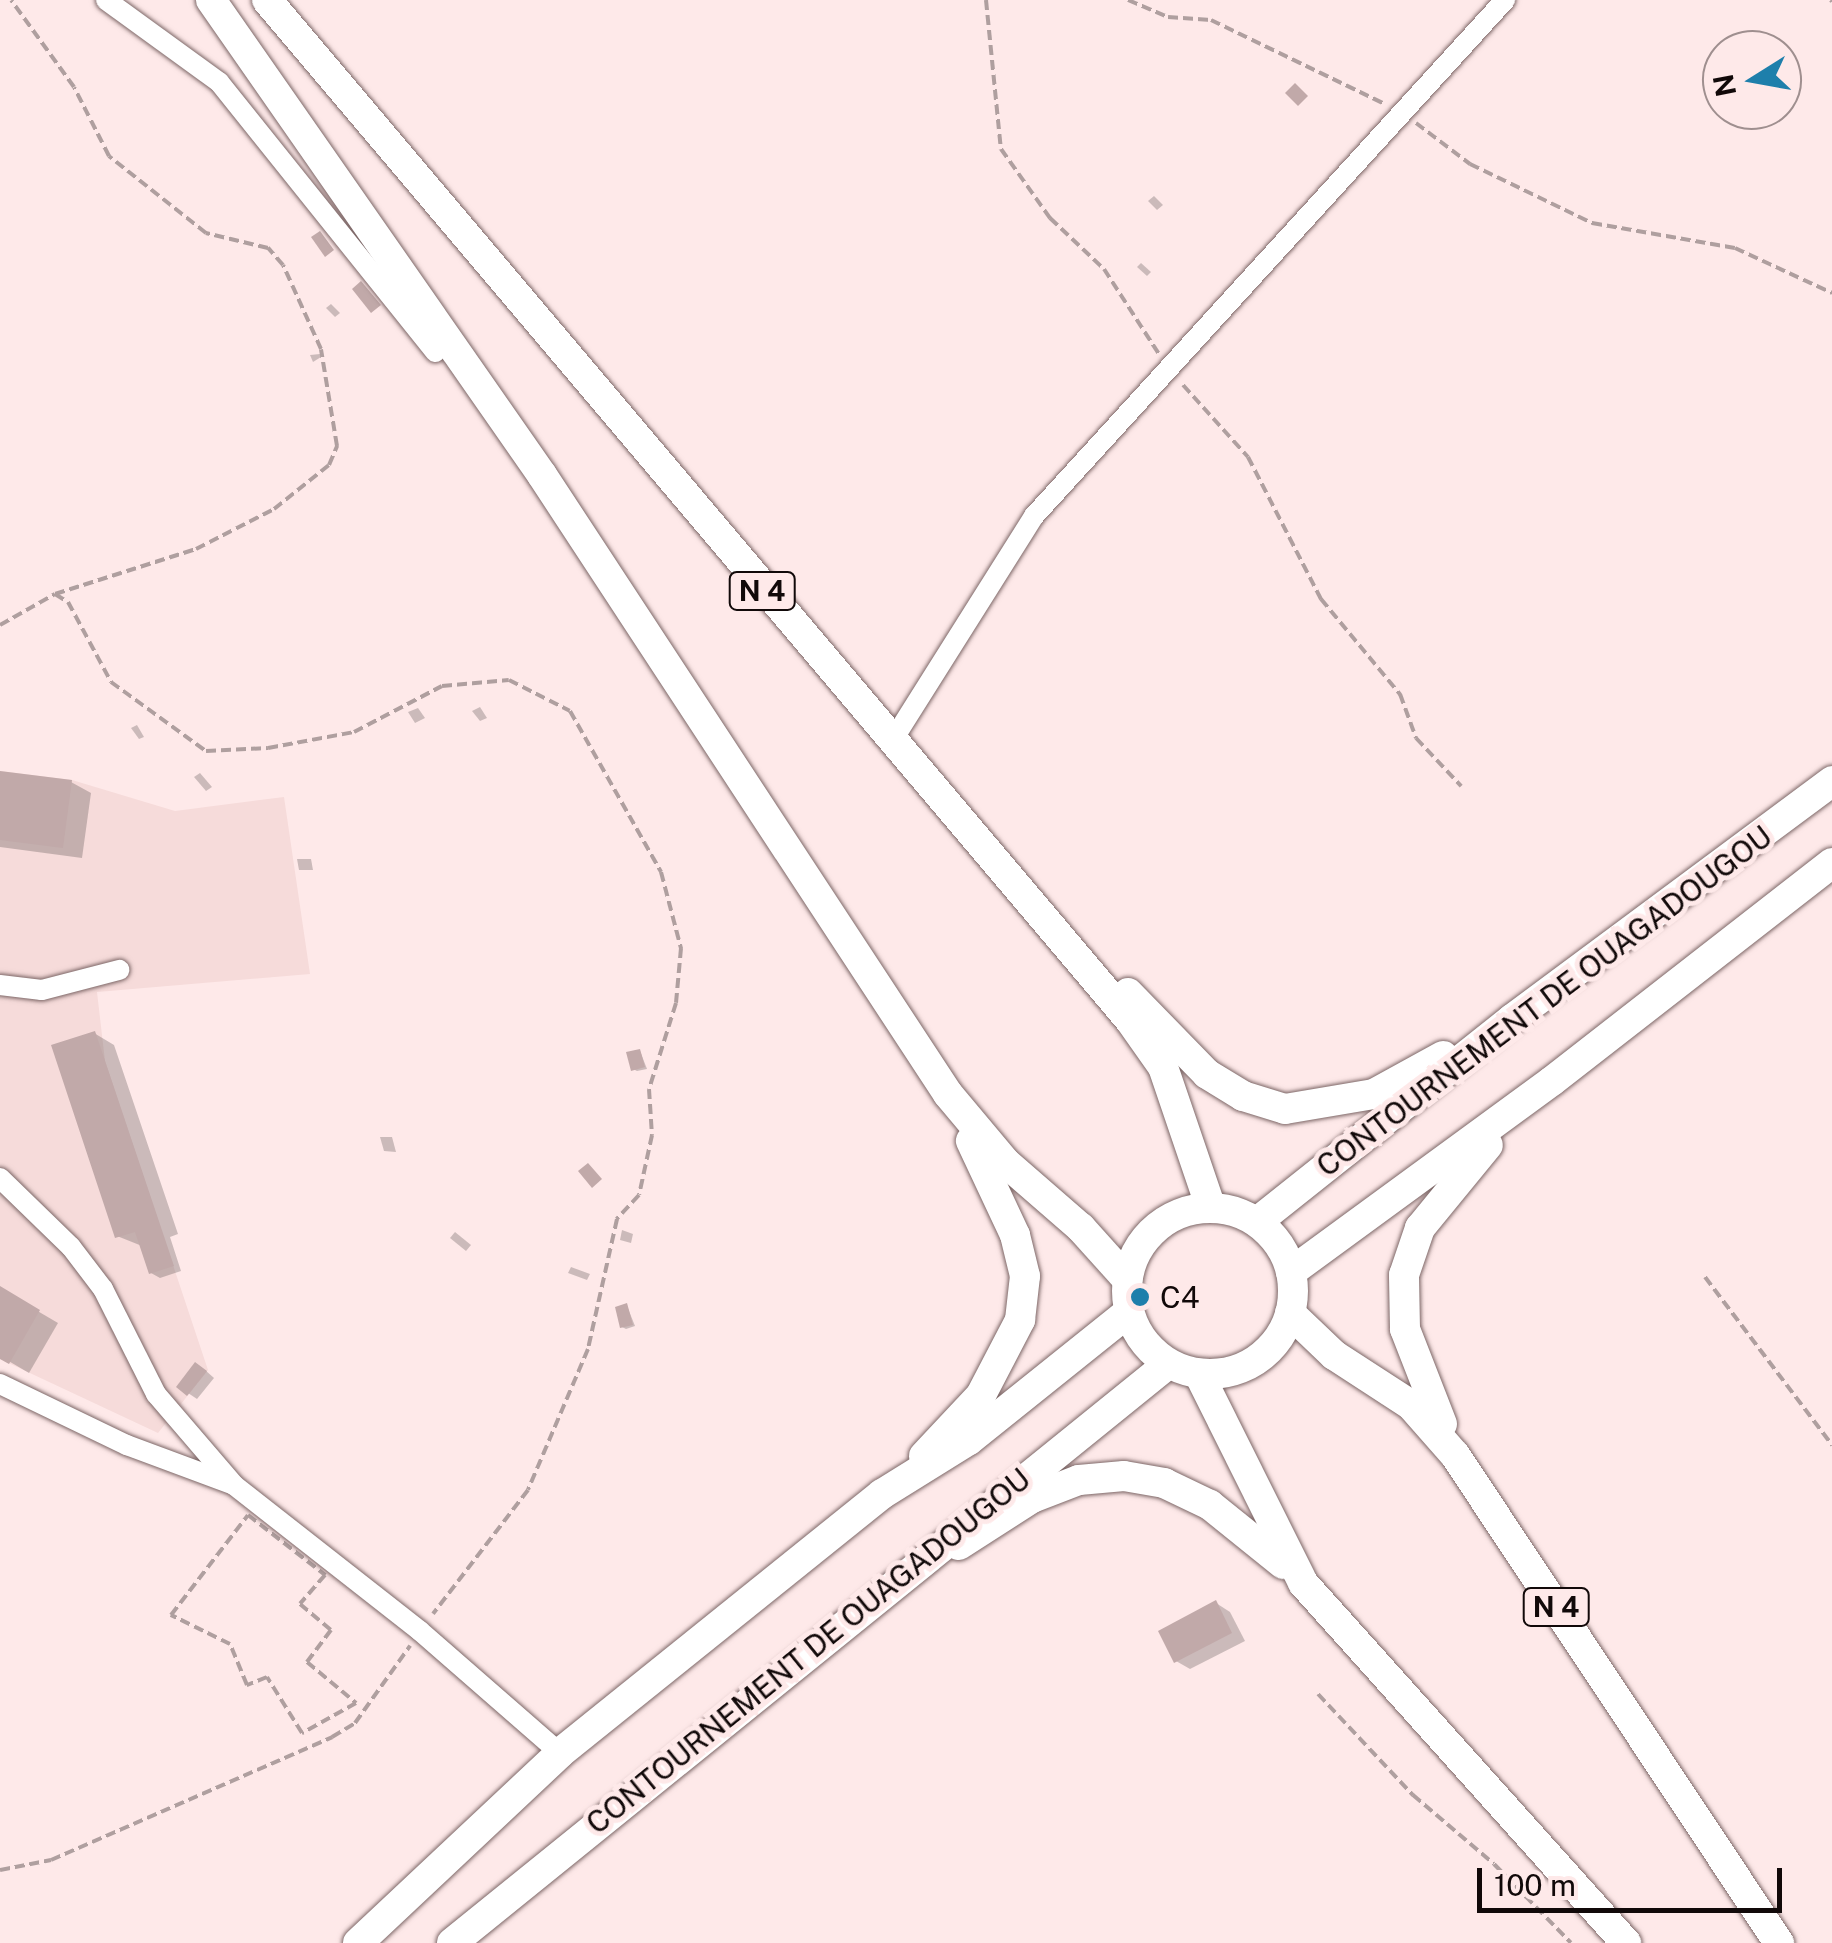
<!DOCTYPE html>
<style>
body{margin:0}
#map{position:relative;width:1832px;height:1943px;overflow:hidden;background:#fee9e9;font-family:"Public Sans",sans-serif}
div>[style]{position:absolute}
.built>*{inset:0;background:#f6dbda}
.shadow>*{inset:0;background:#0003}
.building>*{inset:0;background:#c1a9a9}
.path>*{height:4px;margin-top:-2px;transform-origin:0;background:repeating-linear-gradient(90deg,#af9f9f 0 10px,transparent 0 15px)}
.roads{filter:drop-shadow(0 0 2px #7c6666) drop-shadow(0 0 2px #7c6666)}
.minor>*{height:20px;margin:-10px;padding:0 10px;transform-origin:10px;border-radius:10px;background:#fff}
.highway>*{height:30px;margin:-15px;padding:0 15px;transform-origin:15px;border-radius:15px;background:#fff}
.highway>.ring{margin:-15px;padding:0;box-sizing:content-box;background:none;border:30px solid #fff;border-radius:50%}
.dots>*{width:28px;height:28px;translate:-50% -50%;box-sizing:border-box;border:5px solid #fee9e9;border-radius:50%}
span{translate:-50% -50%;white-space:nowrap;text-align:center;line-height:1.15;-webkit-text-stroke:10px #fee9e9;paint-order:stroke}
.shield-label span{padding:2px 8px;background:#fee9e9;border:2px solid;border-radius:8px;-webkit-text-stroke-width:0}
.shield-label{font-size:28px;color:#110909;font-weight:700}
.street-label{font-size:30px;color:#110909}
.poi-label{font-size:30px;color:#110909}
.left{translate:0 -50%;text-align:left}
.north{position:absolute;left:1702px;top:30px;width:100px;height:100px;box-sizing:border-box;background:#fee9e9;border:2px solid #9f8f8f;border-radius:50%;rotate:259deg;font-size:28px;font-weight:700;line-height:40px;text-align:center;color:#110909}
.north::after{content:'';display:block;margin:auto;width:35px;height:45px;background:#1e7fab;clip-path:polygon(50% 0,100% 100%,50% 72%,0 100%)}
.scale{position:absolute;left:1477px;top:1868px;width:305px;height:45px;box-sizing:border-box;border:5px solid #110909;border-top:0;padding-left:12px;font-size:30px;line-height:35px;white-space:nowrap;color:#110909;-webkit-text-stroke:8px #fee9e9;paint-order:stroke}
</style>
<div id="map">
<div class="built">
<div style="clip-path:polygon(0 771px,72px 780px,175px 811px,284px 797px,310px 974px,97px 992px,105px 1061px,208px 1370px,158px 1433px,0 1359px)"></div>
</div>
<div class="shadow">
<div style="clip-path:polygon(1154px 196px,1163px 205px,1157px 210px,1148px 201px)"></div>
<div style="clip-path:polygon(1141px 263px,1151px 272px,1147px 276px,1137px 267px)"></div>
<div style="clip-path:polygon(331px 304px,340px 313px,335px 317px,326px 308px)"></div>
<div style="clip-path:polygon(320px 354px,321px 357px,313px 362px,310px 355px)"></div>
<div style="clip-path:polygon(480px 707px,487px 718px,480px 721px,472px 711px)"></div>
<div style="clip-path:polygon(418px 708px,425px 718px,415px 723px,408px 712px)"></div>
<div style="clip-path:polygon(137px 725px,144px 737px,139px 739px,131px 728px)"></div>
<div style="clip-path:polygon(0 773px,71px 782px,91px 793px,82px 858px,0 847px)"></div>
<div style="clip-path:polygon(200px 773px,212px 787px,206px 791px,194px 777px)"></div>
<div style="clip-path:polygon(297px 859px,311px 859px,313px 870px,299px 870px)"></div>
<div style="clip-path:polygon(94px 1033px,114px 1045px,178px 1234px,170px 1237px,181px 1271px,160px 1278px,151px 1273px,142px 1246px,117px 1236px)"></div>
<div style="clip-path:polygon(640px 1051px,647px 1069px,637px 1071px,633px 1069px)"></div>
<div style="clip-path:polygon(380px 1137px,392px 1137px,396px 1152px,384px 1151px)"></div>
<div style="clip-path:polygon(622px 1230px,633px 1234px,631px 1243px,620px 1240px)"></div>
<div style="clip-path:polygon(455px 1232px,471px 1245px,466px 1251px,450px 1238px)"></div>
<div style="clip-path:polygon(571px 1267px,590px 1274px,587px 1280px,568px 1273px)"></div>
<div style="clip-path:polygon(0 1289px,58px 1323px,29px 1373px,0 1356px)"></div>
<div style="clip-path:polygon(627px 1306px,635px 1326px,626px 1329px,622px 1327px)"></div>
<div style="clip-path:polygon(205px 1370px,214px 1378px,197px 1399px,179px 1387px)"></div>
<div style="clip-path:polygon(1216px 1603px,1230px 1612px,1245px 1641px,1190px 1669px,1176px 1661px)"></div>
</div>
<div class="building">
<div style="clip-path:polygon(1295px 83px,1308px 96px,1298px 106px,1285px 93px)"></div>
<div style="clip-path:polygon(320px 231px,334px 250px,325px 257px,311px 237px)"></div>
<div style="clip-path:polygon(361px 281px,381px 305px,371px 313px,352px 289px)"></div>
<div style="clip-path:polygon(0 771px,72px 780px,63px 848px,0 840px)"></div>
<div style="clip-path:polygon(95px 1031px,174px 1266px,149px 1274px,135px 1232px,115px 1238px,51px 1045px)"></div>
<div style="clip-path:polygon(640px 1049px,645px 1067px,631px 1071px,626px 1052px)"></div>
<div style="clip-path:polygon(588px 1163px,602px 1179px,592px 1188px,578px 1171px)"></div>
<div style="clip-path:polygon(0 1286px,40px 1310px,9px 1364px,0 1359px)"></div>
<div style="clip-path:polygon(627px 1303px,633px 1325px,620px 1328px,615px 1307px)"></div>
<div style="clip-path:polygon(195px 1362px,207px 1371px,187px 1396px,176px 1387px)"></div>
<div style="clip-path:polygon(1216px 1600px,1232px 1633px,1174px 1663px,1158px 1631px)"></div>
</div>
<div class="path">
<div style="left:986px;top:0;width:150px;rotate:84.3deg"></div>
<div style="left:1001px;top:149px;width:85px;rotate:54.6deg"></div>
<div style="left:1050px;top:218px;width:74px;rotate:43.4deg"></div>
<div style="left:1104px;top:269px;width:101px;rotate:57.1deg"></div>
<div style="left:1128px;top:0;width:43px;rotate:23deg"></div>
<div style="left:1168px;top:17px;width:43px;rotate:4deg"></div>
<div style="left:1211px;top:20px;width:191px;rotate:25.8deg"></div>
<div style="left:1831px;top:0;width:2px;rotate:63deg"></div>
<div style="left:1416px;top:123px;width:68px;rotate:37.2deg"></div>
<div style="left:1470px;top:164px;width:136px;rotate:25.8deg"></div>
<div style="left:1592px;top:223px;width:145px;rotate:9.9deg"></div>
<div style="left:1735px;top:248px;width:107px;rotate:24.9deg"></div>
<div style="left:1183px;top:385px;width:97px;rotate:47.9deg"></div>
<div style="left:1248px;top:457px;width:160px;rotate:62.8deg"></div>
<div style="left:1321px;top:599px;width:124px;rotate:50.3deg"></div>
<div style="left:1400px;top:694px;width:47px;rotate:70deg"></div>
<div style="left:1416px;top:738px;width:66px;rotate:46.8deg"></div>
<div style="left:55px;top:594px;width:15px;rotate:32deg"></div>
<div style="left:68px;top:602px;width:91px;rotate:61.7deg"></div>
<div style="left:111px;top:682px;width:117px;rotate:36deg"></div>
<div style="left:206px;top:751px;width:62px;rotate:-2.8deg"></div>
<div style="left:268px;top:748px;width:87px;rotate:-10.5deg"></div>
<div style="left:354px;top:732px;width:99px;rotate:-27.6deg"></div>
<div style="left:442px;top:686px;width:67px;rotate:-5.1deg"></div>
<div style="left:509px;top:680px;width:68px;rotate:26.9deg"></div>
<div style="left:570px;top:711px;width:185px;rotate:60.5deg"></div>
<div style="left:661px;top:872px;width:79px;rotate:75.3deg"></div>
<div style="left:681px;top:948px;width:55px;rotate:95.2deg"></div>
<div style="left:676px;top:1003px;width:90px;rotate:107.4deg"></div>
<div style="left:649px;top:1089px;width:46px;rotate:86.3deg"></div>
<div style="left:652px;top:1135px;width:61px;rotate:102.2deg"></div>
<div style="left:639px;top:1195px;width:33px;rotate:133deg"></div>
<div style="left:617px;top:1219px;width:133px;rotate:102.6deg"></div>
<div style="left:588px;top:1349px;width:153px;rotate:113.1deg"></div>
<div style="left:528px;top:1490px;width:156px;rotate:127.5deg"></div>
<div style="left:0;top:625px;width:63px;rotate:-29.4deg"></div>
<div style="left:55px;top:594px;width:148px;rotate:-17.7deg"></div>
<div style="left:196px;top:549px;width:88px;rotate:-27.1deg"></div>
<div style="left:274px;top:509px;width:70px;rotate:-38.7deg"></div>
<div style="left:329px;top:465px;width:21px;rotate:-67deg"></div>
<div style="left:337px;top:446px;width:98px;rotate:-99.4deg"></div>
<div style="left:321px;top:349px;width:92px;rotate:-114.3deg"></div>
<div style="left:283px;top:265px;width:23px;rotate:-131deg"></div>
<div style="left:268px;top:248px;width:64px;rotate:-166.4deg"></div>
<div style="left:206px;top:233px;width:124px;rotate:-141.6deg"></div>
<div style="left:109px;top:156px;width:77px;rotate:-116.9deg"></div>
<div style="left:74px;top:87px;width:107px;rotate:-125.9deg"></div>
<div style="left:1705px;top:1277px;width:211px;rotate:52.9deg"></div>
<div style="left:248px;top:1515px;width:98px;rotate:37.9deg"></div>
<div style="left:325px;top:1575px;width:38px;rotate:131deg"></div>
<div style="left:300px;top:1604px;width:40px;rotate:40deg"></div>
<div style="left:331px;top:1630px;width:40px;rotate:127deg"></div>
<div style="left:307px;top:1662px;width:64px;rotate:39.9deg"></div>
<div style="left:356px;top:1703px;width:62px;rotate:150.9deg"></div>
<div style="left:302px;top:1733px;width:66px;rotate:-122deg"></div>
<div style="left:267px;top:1677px;width:22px;rotate:158deg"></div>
<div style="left:247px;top:1685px;width:44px;rotate:-112.5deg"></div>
<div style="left:230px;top:1644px;width:66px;rotate:-153.8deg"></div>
<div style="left:171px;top:1615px;width:126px;rotate:-52.4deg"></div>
<div style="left:1318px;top:1694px;width:139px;rotate:46.8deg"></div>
<div style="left:1413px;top:1795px;width:106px;rotate:40.4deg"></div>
<div style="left:1494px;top:1864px;width:110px;rotate:45.7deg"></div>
<div style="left:0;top:1870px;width:52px;rotate:-11.1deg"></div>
<div style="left:51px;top:1860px;width:307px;rotate:-23.6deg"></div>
<div style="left:332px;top:1737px;width:27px;rotate:-31deg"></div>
<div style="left:355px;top:1723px;width:95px;rotate:-54.5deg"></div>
</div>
<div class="roads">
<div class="minor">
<div style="left:106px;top:0;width:140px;rotate:36deg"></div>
<div style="left:219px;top:82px;width:346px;rotate:51.3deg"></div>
<div style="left:891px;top:743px;width:268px;rotate:-57.8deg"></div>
<div style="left:1034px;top:516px;width:699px;rotate:-47.61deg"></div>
<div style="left:0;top:985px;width:42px;rotate:6.8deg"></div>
<div style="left:42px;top:990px;width:80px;rotate:-14.6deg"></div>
<div style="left:0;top:1178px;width:99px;rotate:44.2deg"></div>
<div style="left:71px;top:1247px;width:53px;rotate:52.7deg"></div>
<div style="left:103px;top:1289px;width:118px;rotate:63.2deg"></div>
<div style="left:156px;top:1394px;width:120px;rotate:49.4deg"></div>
<div style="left:234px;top:1485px;width:236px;rotate:38.1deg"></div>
<div style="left:420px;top:1631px;width:186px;rotate:41.1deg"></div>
<div style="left:0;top:1384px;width:141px;rotate:25.7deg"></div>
<div style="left:127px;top:1445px;width:112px;rotate:20.4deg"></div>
</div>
<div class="highway">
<div style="left:211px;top:0;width:579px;rotate:55.13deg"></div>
<div style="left:542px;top:475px;width:740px;rotate:56.74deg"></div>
<div style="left:948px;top:1094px;width:89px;rotate:50deg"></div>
<div style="left:1005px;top:1162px;width:101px;rotate:41deg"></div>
<div style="left:1081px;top:1228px;width:69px;rotate:48deg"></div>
<div style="left:267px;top:0;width:1336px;rotate:49.77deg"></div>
<div style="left:1130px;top:1020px;width:57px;rotate:54.9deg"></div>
<div style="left:1163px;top:1067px;width:149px;rotate:71.2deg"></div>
<div style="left:1128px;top:993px;width:113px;rotate:45.7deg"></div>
<div style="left:1207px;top:1074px;width:42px;rotate:31.4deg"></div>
<div style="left:1243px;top:1096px;width:44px;rotate:17.2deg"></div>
<div style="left:1285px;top:1109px;width:90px;rotate:-9.6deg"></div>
<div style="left:1374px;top:1094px;width:79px;rotate:-28.8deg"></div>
<div class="ring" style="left:1127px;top:1208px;width:136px;height:136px"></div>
<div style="left:1257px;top:1222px;width:326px;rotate:-38.5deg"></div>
<div style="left:1512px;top:1019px;width:399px;rotate:-36.6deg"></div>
<div style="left:1291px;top:1272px;width:323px;rotate:-36.2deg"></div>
<div style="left:1552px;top:1081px;width:355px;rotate:-37.9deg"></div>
<div style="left:1290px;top:1313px;width:61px;rotate:43.7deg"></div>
<div style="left:1334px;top:1355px;width:92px;rotate:33deg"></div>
<div style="left:1411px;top:1405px;width:67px;rotate:48.7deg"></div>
<div style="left:1455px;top:1455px;width:586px;rotate:56.42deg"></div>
<div style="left:1199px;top:1374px;width:233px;rotate:63.5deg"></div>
<div style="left:1303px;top:1583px;width:484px;rotate:48.1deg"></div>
<div style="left:1442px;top:1424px;width:102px;rotate:-111.3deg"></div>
<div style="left:1405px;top:1329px;width:54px;rotate:-91.1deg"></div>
<div style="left:1404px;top:1275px;width:50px;rotate:-71.2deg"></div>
<div style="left:1420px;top:1228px;width:107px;rotate:-50.7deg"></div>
<div style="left:924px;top:1456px;width:83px;rotate:-46.9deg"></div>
<div style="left:981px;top:1395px;width:85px;rotate:-62.5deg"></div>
<div style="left:1020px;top:1320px;width:44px;rotate:-83.5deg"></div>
<div style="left:1025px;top:1276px;width:42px;rotate:-103.7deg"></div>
<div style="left:1015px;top:1235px;width:104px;rotate:-115.1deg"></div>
<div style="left:959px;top:1545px;width:87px;rotate:-32.8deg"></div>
<div style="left:1032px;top:1498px;width:50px;rotate:-21deg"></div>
<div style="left:1079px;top:1480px;width:45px;rotate:-5.1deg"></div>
<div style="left:1124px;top:1476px;width:41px;rotate:9.9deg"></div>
<div style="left:1164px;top:1483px;width:51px;rotate:25.6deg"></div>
<div style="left:1210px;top:1505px;width:94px;rotate:38.9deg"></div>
<div style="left:358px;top:1943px;width:277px;rotate:-43.2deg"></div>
<div style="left:560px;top:1753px;width:413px;rotate:-38.8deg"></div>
<div style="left:882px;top:1494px;width:102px;rotate:-31.8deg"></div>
<div style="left:969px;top:1440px;width:205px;rotate:-38.7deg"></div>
<div style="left:452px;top:1943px;width:921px;rotate:-38.96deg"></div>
</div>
</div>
<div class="dots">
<div style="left:1140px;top:1297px;background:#1e7fab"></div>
</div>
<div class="shield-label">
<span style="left:762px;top:591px">N 4</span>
<span style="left:1556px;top:1607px">N 4</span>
</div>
<div class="street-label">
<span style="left:1544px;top:1001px;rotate:-37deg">CONTOURNEMENT DE OUAGADOUGOU</span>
<span style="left:808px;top:1651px;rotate:-39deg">CONTOURNEMENT DE OUAGADOUGOU</span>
</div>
<div class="poi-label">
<span class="left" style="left:1160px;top:1297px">C4</span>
</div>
<div class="north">N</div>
<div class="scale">100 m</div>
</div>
